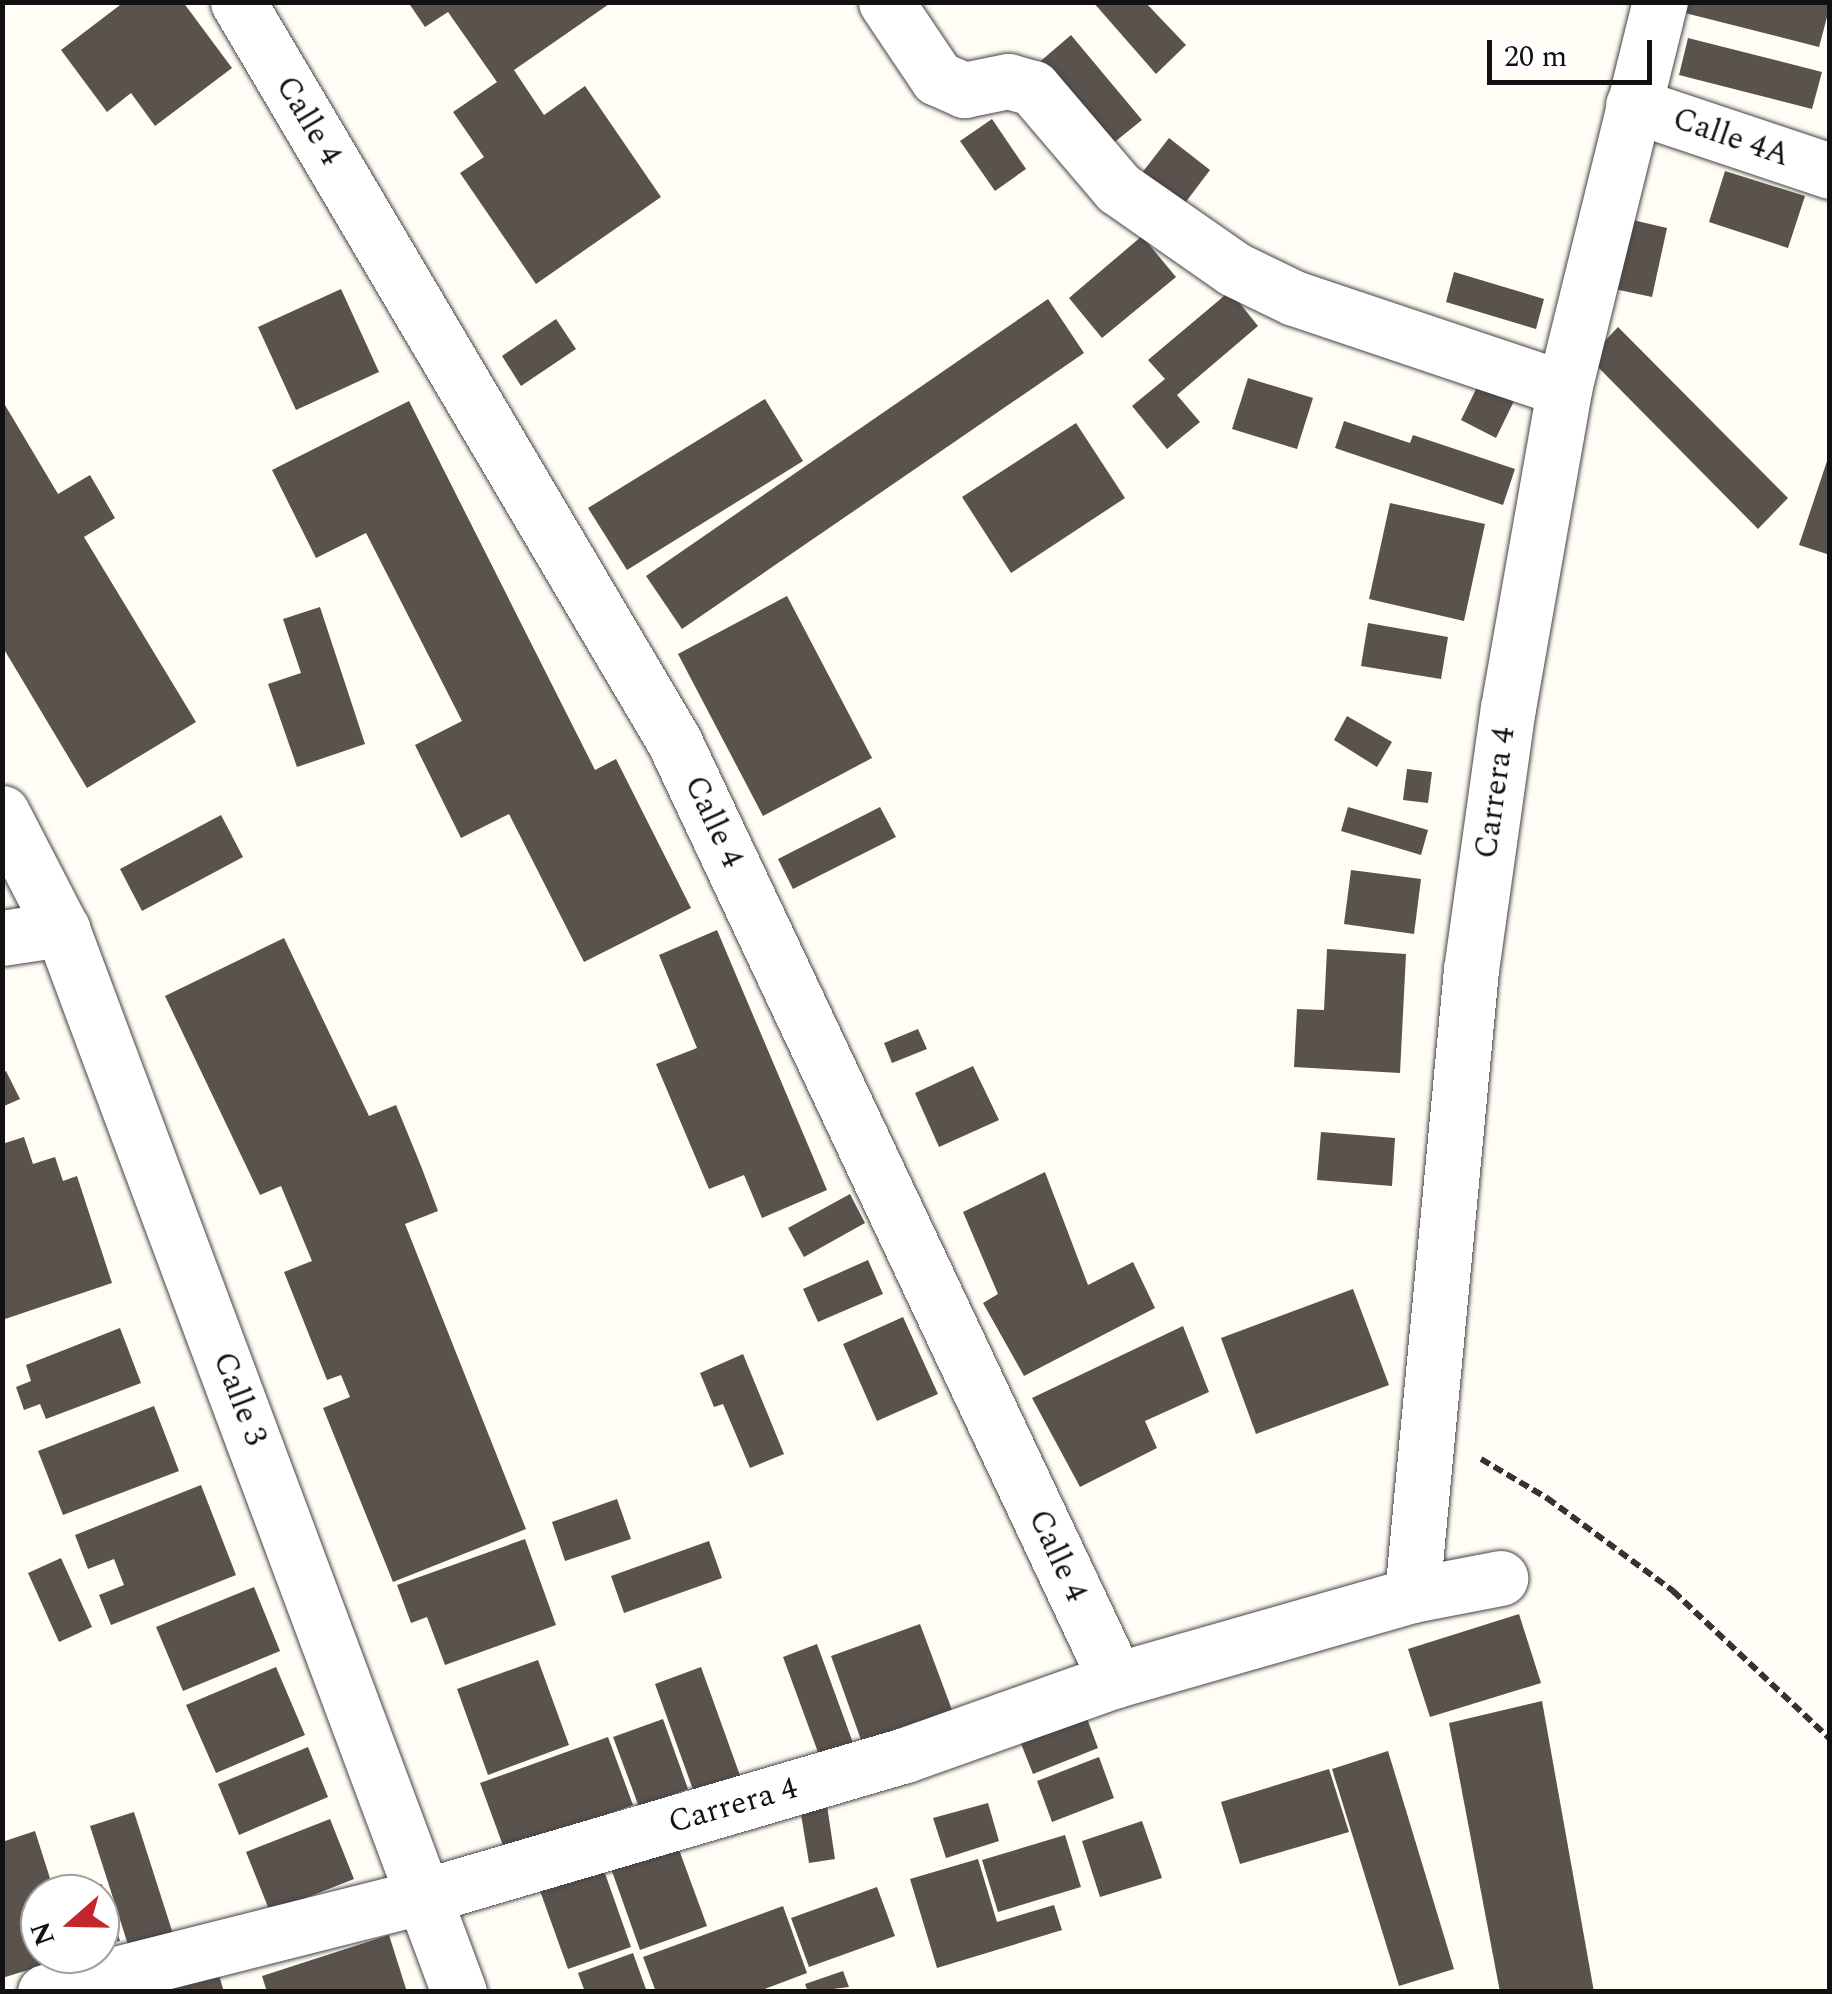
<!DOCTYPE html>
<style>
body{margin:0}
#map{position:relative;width:1832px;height:1994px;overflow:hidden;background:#fffdf5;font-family:Spectral,serif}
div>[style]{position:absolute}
.building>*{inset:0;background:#5a524d}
.path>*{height:6px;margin-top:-3px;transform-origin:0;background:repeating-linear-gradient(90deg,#333 0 10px,transparent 0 15px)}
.roads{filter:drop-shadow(0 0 2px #444) drop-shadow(0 0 2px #444)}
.minor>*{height:55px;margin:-27.5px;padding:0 27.5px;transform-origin:27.5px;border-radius:27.5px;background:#fff}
span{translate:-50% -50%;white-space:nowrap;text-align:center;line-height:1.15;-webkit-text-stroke:10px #fff;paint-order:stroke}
.street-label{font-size:32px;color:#111}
.frame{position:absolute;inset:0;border:5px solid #111;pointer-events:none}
.north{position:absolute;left:20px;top:1874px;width:100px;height:100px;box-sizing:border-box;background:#fff;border:2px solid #a0a0a0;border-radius:50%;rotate:250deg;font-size:28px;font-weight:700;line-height:40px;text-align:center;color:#111}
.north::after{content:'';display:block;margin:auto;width:35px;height:45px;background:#c4262e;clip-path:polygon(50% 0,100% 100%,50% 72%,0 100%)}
.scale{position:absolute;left:1487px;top:40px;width:165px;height:45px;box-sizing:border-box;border:5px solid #111;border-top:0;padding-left:12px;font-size:30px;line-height:35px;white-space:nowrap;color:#111;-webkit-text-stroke:8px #fff;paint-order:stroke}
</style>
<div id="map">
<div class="building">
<div style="clip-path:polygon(124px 2px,183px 2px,232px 68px,155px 126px,131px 93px,107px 112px,61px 50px)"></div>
<div style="clip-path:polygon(408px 2px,612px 2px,514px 70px,544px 115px,585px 86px,661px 197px,536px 284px,460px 173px,484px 157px,453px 112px,497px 82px,448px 12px,425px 27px)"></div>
<div style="clip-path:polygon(1093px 2px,1145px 2px,1186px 45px,1156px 74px)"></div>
<div style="clip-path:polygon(1688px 2px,1830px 2px,1830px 6px,1819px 47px,1685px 13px)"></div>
<div style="clip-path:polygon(1071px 35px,1142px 120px,1106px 149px,1036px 65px)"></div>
<div style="clip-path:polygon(1688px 38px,1822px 72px,1812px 109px,1679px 75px)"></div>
<div style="clip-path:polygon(992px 119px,1026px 169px,995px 191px,960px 141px)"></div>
<div style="clip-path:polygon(1169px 138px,1210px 170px,1179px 211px,1138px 178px)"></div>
<div style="clip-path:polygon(1725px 171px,1805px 196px,1788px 248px,1709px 222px)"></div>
<div style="clip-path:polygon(1620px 217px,1667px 228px,1652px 297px,1605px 287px)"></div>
<div style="clip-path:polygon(1142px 236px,1176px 277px,1102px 338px,1069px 298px)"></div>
<div style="clip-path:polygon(1454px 272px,1544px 299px,1536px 329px,1446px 302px)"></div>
<div style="clip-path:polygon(341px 289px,379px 372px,296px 410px,258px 327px)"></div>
<div style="clip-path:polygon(1230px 291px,1258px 326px,1177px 395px,1200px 422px,1167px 449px,1132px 406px,1165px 379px,1148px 360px)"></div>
<div style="clip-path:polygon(1048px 299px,1084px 353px,682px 629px,646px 576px)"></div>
<div style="clip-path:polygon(556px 319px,576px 349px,521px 386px,502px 356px)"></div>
<div style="clip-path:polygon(1618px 327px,1788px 498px,1758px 529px,1589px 358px)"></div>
<div style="clip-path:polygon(1248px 378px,1313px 398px,1297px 449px,1232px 429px)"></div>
<div style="clip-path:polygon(1479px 383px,1514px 401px,1496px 438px,1461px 420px)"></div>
<div style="clip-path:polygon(765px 399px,803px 461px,627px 570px,588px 508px)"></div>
<div style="clip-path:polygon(2px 400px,58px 494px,90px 475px,115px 518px,84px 537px,196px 722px,87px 788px,2px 646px)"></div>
<div style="clip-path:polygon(409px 401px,595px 770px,616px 759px,691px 908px,584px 962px,509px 814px,461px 838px,415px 745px,462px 721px,366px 533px,316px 558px,272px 470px)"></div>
<div style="clip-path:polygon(1344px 421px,1410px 443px,1413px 435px,1515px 469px,1503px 505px,1335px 448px)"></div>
<div style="clip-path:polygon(1076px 423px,1125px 498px,1011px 573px,962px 497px)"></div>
<div style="clip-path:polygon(1829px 455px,1830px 455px,1830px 555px,1799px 545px)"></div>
<div style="clip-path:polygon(1390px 503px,1485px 524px,1464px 621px,1369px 599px)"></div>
<div style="clip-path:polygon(787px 596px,872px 758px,763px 816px,678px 654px)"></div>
<div style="clip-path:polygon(320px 607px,365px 744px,297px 767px,268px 684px,301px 673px,283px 619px)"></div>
<div style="clip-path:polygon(1368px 623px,1448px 637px,1441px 679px,1361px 666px)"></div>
<div style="clip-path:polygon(1347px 716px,1392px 742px,1377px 767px,1334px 740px)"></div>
<div style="clip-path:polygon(1407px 769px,1432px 772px,1428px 803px,1403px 800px)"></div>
<div style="clip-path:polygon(880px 807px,896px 837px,793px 889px,778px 859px)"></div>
<div style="clip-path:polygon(1348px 807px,1428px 830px,1421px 855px,1341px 831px)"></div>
<div style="clip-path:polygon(221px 815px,243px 857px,142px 911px,120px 869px)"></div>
<div style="clip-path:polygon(1351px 870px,1421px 879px,1414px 934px,1344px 924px)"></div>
<div style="clip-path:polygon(717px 930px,827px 1190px,762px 1218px,744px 1175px,709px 1189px,656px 1064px,697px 1048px,659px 955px)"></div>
<div style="clip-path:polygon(284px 938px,369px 1116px,396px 1105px,421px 1166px,438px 1211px,405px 1224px,526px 1529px,393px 1582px,323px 1408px,350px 1397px,341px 1375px,327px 1380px,284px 1272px,312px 1261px,281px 1186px,260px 1195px,165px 996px)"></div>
<div style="clip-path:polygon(1327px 949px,1406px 954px,1400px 1073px,1294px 1067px,1297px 1009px,1324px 1010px)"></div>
<div style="clip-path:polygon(918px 1029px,927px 1049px,892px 1063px,884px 1043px)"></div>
<div style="clip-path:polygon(973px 1066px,999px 1120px,939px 1147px,915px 1093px)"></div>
<div style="clip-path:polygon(6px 1071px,20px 1099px,2px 1107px,2px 1073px)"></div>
<div style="clip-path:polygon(1321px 1132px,1395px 1138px,1392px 1186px,1317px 1180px)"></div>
<div style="clip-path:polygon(24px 1137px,33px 1164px,55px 1157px,63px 1181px,77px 1176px,112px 1283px,2px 1320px,2px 1144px)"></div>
<div style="clip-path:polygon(1045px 1172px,1088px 1285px,1133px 1262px,1155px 1308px,1024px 1376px,983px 1303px,998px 1294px,963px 1212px)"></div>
<div style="clip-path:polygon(850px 1194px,865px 1223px,804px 1257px,788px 1228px)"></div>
<div style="clip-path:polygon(868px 1260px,883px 1294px,818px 1322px,803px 1289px)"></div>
<div style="clip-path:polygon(1353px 1289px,1389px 1385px,1256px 1434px,1221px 1338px)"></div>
<div style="clip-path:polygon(903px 1317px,938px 1394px,877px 1421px,843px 1344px)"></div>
<div style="clip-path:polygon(1183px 1326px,1209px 1392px,1145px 1421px,1157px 1448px,1080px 1487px,1032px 1398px)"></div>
<div style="clip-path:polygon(120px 1328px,141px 1383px,46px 1419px,40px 1404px,24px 1410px,16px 1387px,31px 1381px,26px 1365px)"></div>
<div style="clip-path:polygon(743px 1354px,784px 1454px,750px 1468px,723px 1404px,714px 1407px,700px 1373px)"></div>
<div style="clip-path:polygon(154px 1406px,179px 1471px,63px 1515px,38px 1451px)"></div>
<div style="clip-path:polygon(201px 1485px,236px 1575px,111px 1625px,99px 1595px,124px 1585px,114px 1559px,88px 1569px,75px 1535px)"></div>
<div style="clip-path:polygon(617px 1499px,631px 1539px,565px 1561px,552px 1522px)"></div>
<div style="clip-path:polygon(525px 1539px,556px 1625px,445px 1665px,427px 1617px,411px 1623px,397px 1585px)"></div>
<div style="clip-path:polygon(709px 1541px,722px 1578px,624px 1613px,611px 1576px)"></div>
<div style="clip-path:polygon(61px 1558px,92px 1627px,59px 1642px,28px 1573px)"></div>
<div style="clip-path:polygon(254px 1587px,280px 1651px,183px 1691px,156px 1627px)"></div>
<div style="clip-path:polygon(1519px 1614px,1541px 1683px,1430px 1717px,1408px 1649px)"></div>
<div style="clip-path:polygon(920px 1624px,955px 1718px,865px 1751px,831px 1656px)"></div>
<div style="clip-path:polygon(817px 1644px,853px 1743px,819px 1755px,783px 1657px)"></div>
<div style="clip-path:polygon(538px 1660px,569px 1745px,488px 1775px,457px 1689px)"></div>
<div style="clip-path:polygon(276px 1667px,305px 1735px,216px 1773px,186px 1705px)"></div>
<div style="clip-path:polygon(701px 1667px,742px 1781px,696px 1798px,655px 1684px)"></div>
<div style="clip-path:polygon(1542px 1701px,1594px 1992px,1500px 1992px,1449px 1723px)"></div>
<div style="clip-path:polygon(1082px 1705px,1098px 1748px,1033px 1774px,1016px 1731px)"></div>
<div style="clip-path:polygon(663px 1719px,688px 1789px,639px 1807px,613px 1737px)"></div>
<div style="clip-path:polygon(608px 1737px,633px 1805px,505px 1851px,480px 1783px)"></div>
<div style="clip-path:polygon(308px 1747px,328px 1797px,239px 1835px,218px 1784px)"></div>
<div style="clip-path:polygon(1388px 1751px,1454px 1969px,1399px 1986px,1332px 1769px)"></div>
<div style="clip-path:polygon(1099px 1757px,1114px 1798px,1052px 1822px,1037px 1781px)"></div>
<div style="clip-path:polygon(1329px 1769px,1349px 1832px,1240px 1864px,1221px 1802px)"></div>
<div style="clip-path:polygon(826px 1799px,835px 1859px,809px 1863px,799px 1802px)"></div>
<div style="clip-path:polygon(988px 1803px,999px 1841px,946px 1858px,933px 1818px)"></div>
<div style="clip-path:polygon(134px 1812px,174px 1937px,130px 1951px,90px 1826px)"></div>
<div style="clip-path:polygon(330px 1819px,354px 1879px,270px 1912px,246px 1852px)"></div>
<div style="clip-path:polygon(1142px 1821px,1162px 1878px,1100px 1897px,1082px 1841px)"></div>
<div style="clip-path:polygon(35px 1831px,55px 1894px,40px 1894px,40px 1954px,77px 1955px,2px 1978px,2px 1842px)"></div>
<div style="clip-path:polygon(1065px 1835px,1081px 1887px,998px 1912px,982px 1860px)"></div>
<div style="clip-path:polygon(674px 1836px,707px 1926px,640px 1950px,608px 1860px)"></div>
<div style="clip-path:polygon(978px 1859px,997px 1922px,1054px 1905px,1062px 1930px,937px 1968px,910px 1879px)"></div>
<div style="clip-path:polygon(602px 1865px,631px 1947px,568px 1969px,539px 1888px)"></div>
<div style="clip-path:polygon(102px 1884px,120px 1941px,100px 1947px,100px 1894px,75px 1893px)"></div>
<div style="clip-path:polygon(877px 1887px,895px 1936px,809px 1967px,791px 1918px)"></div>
<div style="clip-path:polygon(783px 1906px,807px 1973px,757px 1992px,656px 1992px,643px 1957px)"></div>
<div style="clip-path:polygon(389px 1935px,407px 1992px,267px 1992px,262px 1976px)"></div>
<div style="clip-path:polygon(633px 1953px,647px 1992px,585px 1992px,578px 1973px)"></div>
<div style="clip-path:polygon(843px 1971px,849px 1987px,808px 1992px,805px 1984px)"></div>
<div style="clip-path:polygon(218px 1972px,224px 1992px,161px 1992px,161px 1991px)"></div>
</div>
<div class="path">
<div style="left:1481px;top:1459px;width:77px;rotate:30.6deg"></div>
<div style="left:1547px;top:1498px;width:157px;rotate:36.4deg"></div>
<div style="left:1673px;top:1591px;width:216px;rotate:43.3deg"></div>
</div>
<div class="roads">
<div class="minor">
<div style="left:238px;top:2px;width:858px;rotate:59.46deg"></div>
<div style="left:674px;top:741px;width:1038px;rotate:64.79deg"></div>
<div style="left:886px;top:2px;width:92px;rotate:56.1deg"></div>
<div style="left:937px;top:78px;width:30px;rotate:24deg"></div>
<div style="left:964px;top:90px;width:45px;rotate:-11.6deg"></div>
<div style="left:1008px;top:81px;width:26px;rotate:16deg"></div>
<div style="left:1033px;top:88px;width:131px;rotate:49.6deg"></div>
<div style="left:1118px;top:188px;width:141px;rotate:34.9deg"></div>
<div style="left:1234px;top:269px;width:67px;rotate:25.8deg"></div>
<div style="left:1294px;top:298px;width:285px;rotate:18.6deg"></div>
<div style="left:1633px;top:105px;width:208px;rotate:18.5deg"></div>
<div style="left:2px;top:813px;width:131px;rotate:62.7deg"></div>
<div style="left:62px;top:929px;width:1135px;rotate:69.52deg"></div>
<div style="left:2px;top:938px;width:61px;rotate:-8.5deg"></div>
<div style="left:1412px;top:1595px;width:628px;rotate:-84.61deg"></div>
<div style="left:1471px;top:970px;width:265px;rotate:-82deg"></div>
<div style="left:1508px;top:708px;width:324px;rotate:-80deg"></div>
<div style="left:1564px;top:389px;width:399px;rotate:-76.1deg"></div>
<div style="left:45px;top:1992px;width:392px;rotate:-14.2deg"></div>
<div style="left:425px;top:1896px;width:500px;rotate:-16.37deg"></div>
<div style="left:905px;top:1755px;width:224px;rotate:-19.6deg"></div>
<div style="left:1116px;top:1680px;width:308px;rotate:-16deg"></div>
<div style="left:1412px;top:1595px;width:90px;rotate:-10.9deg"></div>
</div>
</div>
<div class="street-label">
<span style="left:308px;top:121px;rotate:59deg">Calle 4</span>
<span style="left:1731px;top:138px;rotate:19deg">Calle 4A</span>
<span style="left:1496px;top:793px;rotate:-82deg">Carrera 4</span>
<span style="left:713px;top:822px;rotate:65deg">Calle 4</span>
<span style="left:239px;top:1399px;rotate:69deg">Calle 3</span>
<span style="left:1057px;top:1556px;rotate:65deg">Calle 4</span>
<span style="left:733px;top:1806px;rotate:-16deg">Carrera 4</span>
</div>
<div class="frame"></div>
<div class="north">N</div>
<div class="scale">20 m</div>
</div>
